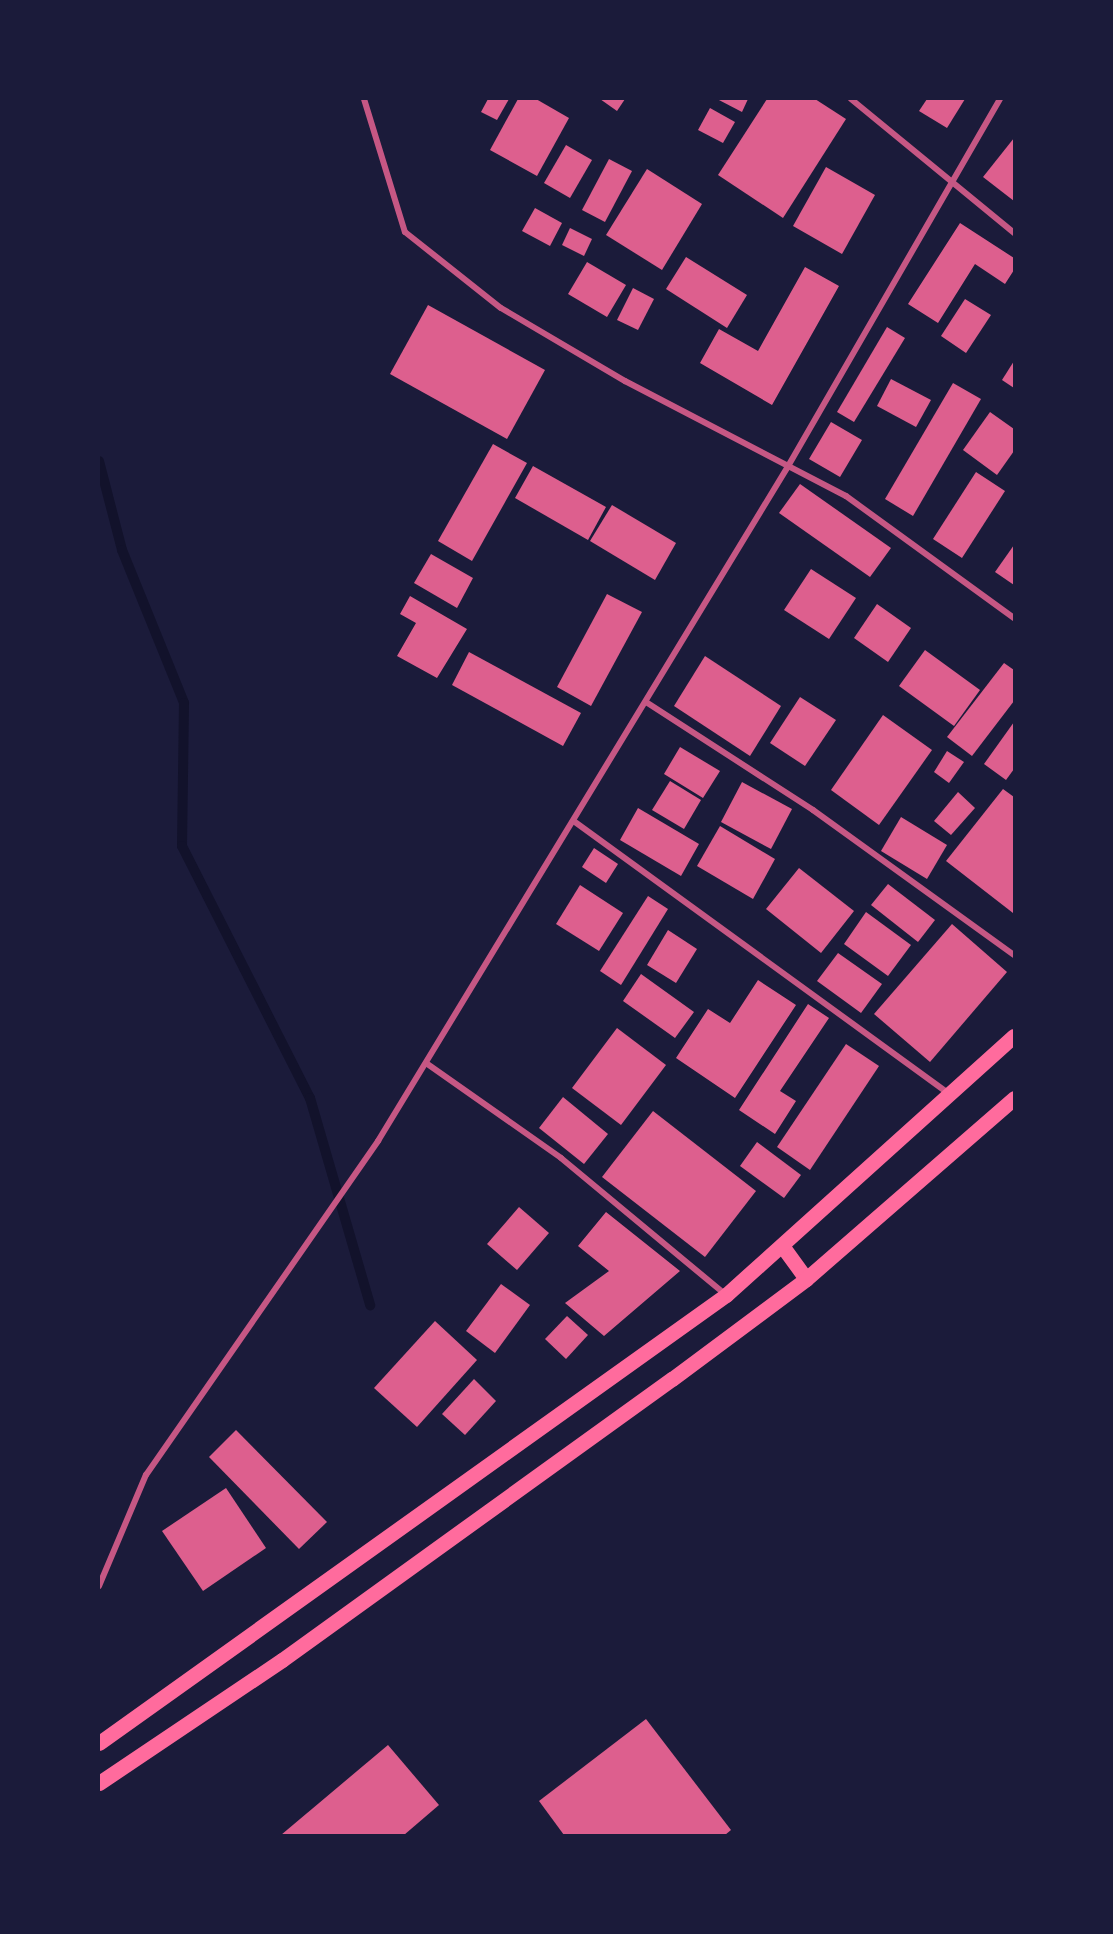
<!DOCTYPE html>
<style>
body{margin:0}
#map{position:relative;width:1113px;height:1934px;overflow:hidden;background:#1b1b3a;font-family:Cabin,sans-serif}
div>[style]{position:absolute}
.stream>*{height:10px;margin:-5px;padding:0 5px;transform-origin:5px;border-radius:5px;background:#12122b}
.building>*{inset:0;background:#dd5f8e}
.minor>*{height:6px;margin:-3px;padding:0 3px;transform-origin:3px;border-radius:3px;background:#c65784}
.primary>*{height:15px;margin:-7.5px;padding:0 7.5px;transform-origin:7.5px;border-radius:7.5px;background:#ff6b9d}
span{translate:-50% -50%;white-space:nowrap;text-align:center;line-height:1.15;-webkit-text-stroke:5px #1b1b3a;paint-order:stroke}
.frame{position:absolute;inset:0;border:100px solid #1b1b3a;pointer-events:none}
</style>
<div id="map">
<div class="stream">
<div style="left:99px;top:461px;width:92px;rotate:75.5deg"></div>
<div style="left:122px;top:550px;width:165px;rotate:67.9deg"></div>
<div style="left:184px;top:703px;width:143px;rotate:90.8deg"></div>
<div style="left:182px;top:846px;width:283px;rotate:63.1deg"></div>
<div style="left:310px;top:1098px;width:216px;rotate:73.8deg"></div>
</div>
<div class="building">
<div style="clip-path:polygon(488px 99px,509px 99px,497px 120px,481px 112px)"></div>
<div style="clip-path:polygon(518px 99px,536px 99px,569px 118px,537px 176px,490px 150px)"></div>
<div style="clip-path:polygon(600px 99px,625px 99px,617px 111px)"></div>
<div style="clip-path:polygon(717px 99px,748px 99px,742px 112px)"></div>
<div style="clip-path:polygon(767px 99px,815px 99px,846px 119px,783px 218px,718px 175px)"></div>
<div style="clip-path:polygon(927px 99px,965px 99px,947px 128px,919px 111px)"></div>
<div style="clip-path:polygon(710px 108px,735px 122px,723px 143px,698px 130px)"></div>
<div style="clip-path:polygon(1014px 138px,1014px 201px,983px 177px)"></div>
<div style="clip-path:polygon(566px 145px,592px 160px,570px 198px,544px 183px)"></div>
<div style="clip-path:polygon(609px 159px,632px 171px,605px 222px,582px 210px)"></div>
<div style="clip-path:polygon(826px 167px,875px 195px,842px 254px,793px 226px)"></div>
<div style="clip-path:polygon(647px 169px,702px 204px,662px 270px,606px 235px)"></div>
<div style="clip-path:polygon(535px 208px,562px 223px,550px 246px,522px 231px)"></div>
<div style="clip-path:polygon(960px 223px,1014px 258px,1014px 270px,1005px 284px,975px 264px,938px 323px,908px 304px)"></div>
<div style="clip-path:polygon(570px 228px,592px 239px,584px 256px,562px 245px)"></div>
<div style="clip-path:polygon(686px 257px,747px 295px,727px 328px,666px 289px)"></div>
<div style="clip-path:polygon(587px 262px,626px 285px,607px 317px,568px 294px)"></div>
<div style="clip-path:polygon(805px 267px,839px 286px,772px 405px,700px 363px,719px 329px,758px 351px)"></div>
<div style="clip-path:polygon(633px 288px,654px 299px,638px 330px,617px 320px)"></div>
<div style="clip-path:polygon(965px 299px,991px 315px,966px 353px,941px 336px)"></div>
<div style="clip-path:polygon(428px 305px,545px 370px,507px 439px,390px 374px)"></div>
<div style="clip-path:polygon(887px 327px,905px 338px,854px 422px,837px 412px)"></div>
<div style="clip-path:polygon(1014px 361px,1014px 388px,1002px 380px)"></div>
<div style="clip-path:polygon(891px 379px,931px 400px,916px 427px,877px 406px)"></div>
<div style="clip-path:polygon(953px 383px,981px 399px,913px 516px,885px 499px)"></div>
<div style="clip-path:polygon(990px 412px,1014px 429px,1014px 451px,997px 475px,963px 450px)"></div>
<div style="clip-path:polygon(831px 422px,862px 440px,840px 477px,809px 459px)"></div>
<div style="clip-path:polygon(493px 444px,527px 463px,472px 561px,438px 541px)"></div>
<div style="clip-path:polygon(533px 466px,606px 507px,588px 540px,515px 498px)"></div>
<div style="clip-path:polygon(976px 472px,1005px 491px,962px 558px,933px 539px)"></div>
<div style="clip-path:polygon(800px 484px,891px 548px,870px 577px,779px 513px)"></div>
<div style="clip-path:polygon(612px 505px,676px 543px,655px 580px,590px 541px)"></div>
<div style="clip-path:polygon(1014px 545px,1014px 585px,995px 572px)"></div>
<div style="clip-path:polygon(431px 554px,473px 578px,457px 608px,414px 583px)"></div>
<div style="clip-path:polygon(811px 569px,856px 598px,829px 639px,784px 610px)"></div>
<div style="clip-path:polygon(607px 594px,642px 612px,591px 706px,557px 687px)"></div>
<div style="clip-path:polygon(410px 596px,467px 629px,437px 678px,397px 656px,416px 623px,400px 614px)"></div>
<div style="clip-path:polygon(877px 604px,911px 628px,888px 662px,854px 638px)"></div>
<div style="clip-path:polygon(925px 650px,980px 690px,954px 726px,899px 686px)"></div>
<div style="clip-path:polygon(469px 652px,581px 713px,563px 746px,452px 685px)"></div>
<div style="clip-path:polygon(705px 656px,781px 706px,750px 756px,674px 706px)"></div>
<div style="clip-path:polygon(1004px 663px,1014px 670px,1014px 701px,972px 756px,947px 737px)"></div>
<div style="clip-path:polygon(800px 697px,836px 720px,805px 766px,770px 743px)"></div>
<div style="clip-path:polygon(883px 715px,932px 750px,879px 825px,831px 790px)"></div>
<div style="clip-path:polygon(1014px 722px,1014px 769px,1006px 780px,984px 764px)"></div>
<div style="clip-path:polygon(680px 747px,720px 771px,703px 798px,664px 774px)"></div>
<div style="clip-path:polygon(947px 751px,964px 762px,949px 783px,934px 772px)"></div>
<div style="clip-path:polygon(670px 781px,701px 800px,684px 829px,652px 810px)"></div>
<div style="clip-path:polygon(742px 782px,792px 809px,771px 849px,721px 822px)"></div>
<div style="clip-path:polygon(1003px 789px,1014px 797px,1013px 913px,946px 861px)"></div>
<div style="clip-path:polygon(958px 792px,975px 808px,951px 835px,934px 821px)"></div>
<div style="clip-path:polygon(638px 808px,699px 844px,681px 876px,620px 840px)"></div>
<div style="clip-path:polygon(901px 817px,947px 845px,927px 879px,881px 851px)"></div>
<div style="clip-path:polygon(720px 826px,775px 859px,753px 899px,697px 866px)"></div>
<div style="clip-path:polygon(594px 848px,618px 864px,606px 883px,582px 867px)"></div>
<div style="clip-path:polygon(799px 868px,854px 911px,821px 953px,766px 909px)"></div>
<div style="clip-path:polygon(888px 884px,935px 920px,918px 942px,871px 905px)"></div>
<div style="clip-path:polygon(580px 885px,623px 913px,599px 951px,556px 924px)"></div>
<div style="clip-path:polygon(648px 896px,668px 909px,621px 985px,600px 971px)"></div>
<div style="clip-path:polygon(866px 912px,911px 945px,888px 976px,844px 944px)"></div>
<div style="clip-path:polygon(952px 924px,1007px 972px,930px 1062px,874px 1014px)"></div>
<div style="clip-path:polygon(668px 930px,697px 949px,676px 983px,647px 965px)"></div>
<div style="clip-path:polygon(838px 953px,882px 984px,861px 1013px,817px 981px)"></div>
<div style="clip-path:polygon(641px 974px,694px 1012px,675px 1038px,623px 1001px)"></div>
<div style="clip-path:polygon(758px 980px,796px 1005px,735px 1098px,676px 1058px,708px 1009px,730px 1023px)"></div>
<div style="clip-path:polygon(808px 1004px,829px 1018px,780px 1091px,796px 1101px,775px 1134px,739px 1110px)"></div>
<div style="clip-path:polygon(617px 1028px,666px 1065px,621px 1125px,572px 1088px)"></div>
<div style="clip-path:polygon(846px 1044px,879px 1066px,810px 1170px,777px 1147px)"></div>
<div style="clip-path:polygon(563px 1097px,608px 1134px,584px 1164px,539px 1128px)"></div>
<div style="clip-path:polygon(653px 1111px,756px 1191px,705px 1257px,602px 1177px)"></div>
<div style="clip-path:polygon(757px 1142px,801px 1175px,784px 1198px,740px 1166px)"></div>
<div style="clip-path:polygon(519px 1207px,549px 1233px,517px 1270px,487px 1244px)"></div>
<div style="clip-path:polygon(606px 1212px,680px 1271px,604px 1336px,565px 1303px,609px 1271px,578px 1246px)"></div>
<div style="clip-path:polygon(501px 1284px,530px 1305px,495px 1353px,466px 1331px)"></div>
<div style="clip-path:polygon(567px 1316px,588px 1335px,566px 1359px,545px 1339px)"></div>
<div style="clip-path:polygon(435px 1321px,477px 1360px,417px 1427px,374px 1388px)"></div>
<div style="clip-path:polygon(474px 1379px,496px 1401px,465px 1435px,442px 1414px)"></div>
<div style="clip-path:polygon(236px 1430px,327px 1522px,299px 1549px,209px 1457px)"></div>
<div style="clip-path:polygon(226px 1488px,266px 1548px,203px 1591px,162px 1531px)"></div>
<div style="clip-path:polygon(646px 1719px,731px 1830px,725px 1835px,564px 1835px,539px 1801px)"></div>
<div style="clip-path:polygon(388px 1745px,439px 1805px,404px 1835px,281px 1835px)"></div>
</div>
<div class="minor">
<div style="left:364px;top:99px;width:139px;rotate:72.9deg"></div>
<div style="left:405px;top:232px;width:122px;rotate:38.4deg"></div>
<div style="left:501px;top:308px;width:144px;rotate:30.5deg"></div>
<div style="left:625px;top:381px;width:249px;rotate:27.5deg"></div>
<div style="left:846px;top:496px;width:208px;rotate:36deg"></div>
<div style="left:851px;top:99px;width:211px;rotate:39.4deg"></div>
<div style="left:646px;top:702px;width:199px;rotate:32.9deg"></div>
<div style="left:813px;top:810px;width:248px;rotate:35.8deg"></div>
<div style="left:575px;top:822px;width:461px;rotate:36deg"></div>
<div style="left:426px;top:1063px;width:165px;rotate:35.1deg"></div>
<div style="left:561px;top:1158px;width:213px;rotate:39.7deg"></div>
<div style="left:99px;top:1586px;width:121px;rotate:-67.1deg"></div>
<div style="left:146px;top:1475px;width:407px;rotate:-55.2deg"></div>
<div style="left:378px;top:1141px;width:788px;rotate:-58.71deg"></div>
<div style="left:787px;top:468px;width:426px;rotate:-60deg"></div>
</div>
<div class="primary">
<div style="left:783px;top:1247px;width:39px;rotate:54deg"></div>
<div style="left:99px;top:1743px;width:771px;rotate:-35.55deg"></div>
<div style="left:726px;top:1295px;width:387px;rotate:-42deg"></div>
<div style="left:99px;top:1783px;width:220px;rotate:-33.9deg"></div>
<div style="left:282px;top:1660px;width:481px;rotate:-35.8deg"></div>
<div style="left:672px;top:1379px;width:167px;rotate:-36.7deg"></div>
<div style="left:806px;top:1279px;width:276px;rotate:-41deg"></div>
</div>
<div class="frame"></div>
</div>
